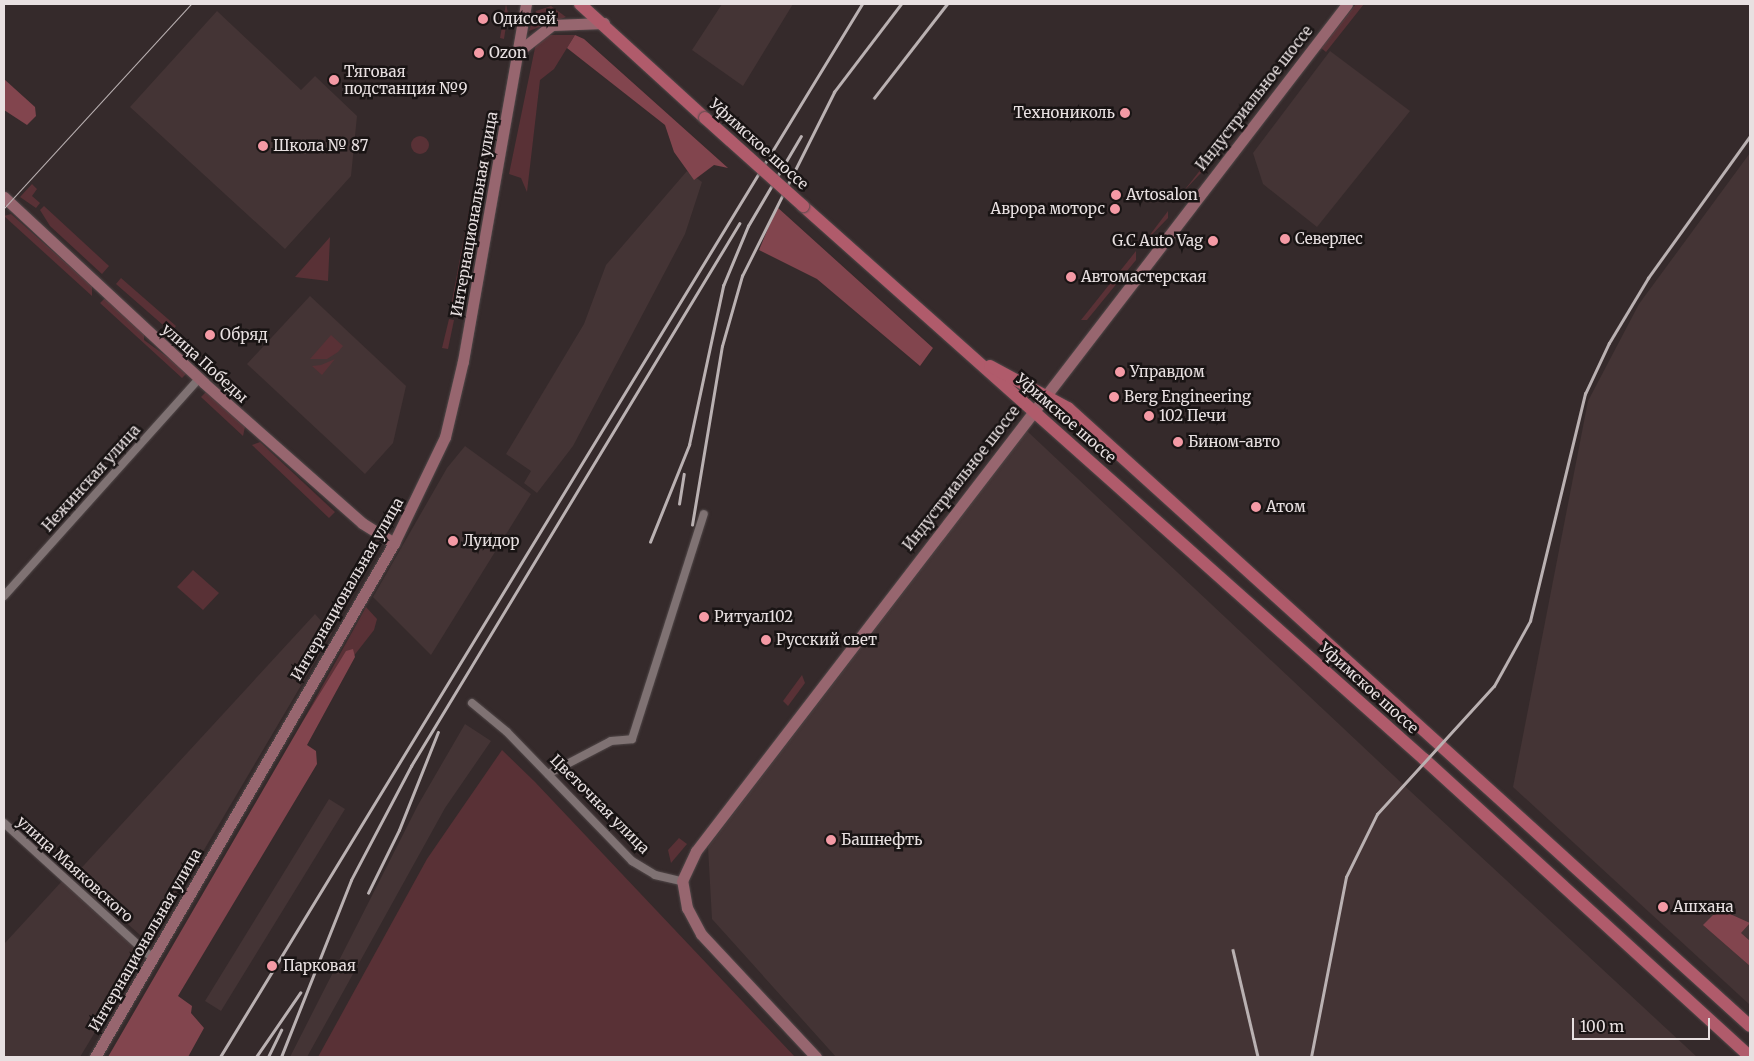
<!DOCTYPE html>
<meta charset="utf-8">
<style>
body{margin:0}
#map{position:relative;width:1754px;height:1061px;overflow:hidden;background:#352a2b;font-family:Merriweather,serif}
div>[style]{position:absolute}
.built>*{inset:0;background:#443435}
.green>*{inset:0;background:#593136}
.round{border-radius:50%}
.forest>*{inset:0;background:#82454e}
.roads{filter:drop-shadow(0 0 1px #514849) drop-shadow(0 0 1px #514849)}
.street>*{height:8px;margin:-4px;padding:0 4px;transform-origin:4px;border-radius:4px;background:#7f7273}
.secondary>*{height:11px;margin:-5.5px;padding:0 5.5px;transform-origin:5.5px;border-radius:5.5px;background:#97666f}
.primary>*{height:12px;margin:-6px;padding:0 6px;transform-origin:6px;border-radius:6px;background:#b05b6b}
.tram>*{height:1px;margin:-0.5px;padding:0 0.5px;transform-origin:0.5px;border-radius:0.5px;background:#bab1b2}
.rail>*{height:2.5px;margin:-1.25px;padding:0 1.25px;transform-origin:1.25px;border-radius:1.25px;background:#bab1b2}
.bridges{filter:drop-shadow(0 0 1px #514849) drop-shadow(0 0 1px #514849)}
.primary-bridge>*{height:12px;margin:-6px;padding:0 6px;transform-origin:6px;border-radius:6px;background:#b05b6b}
.dots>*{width:14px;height:14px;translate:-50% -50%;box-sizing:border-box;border:2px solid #191414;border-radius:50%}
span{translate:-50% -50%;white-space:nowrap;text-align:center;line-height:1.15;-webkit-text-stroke:5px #191414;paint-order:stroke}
.poi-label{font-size:15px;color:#e8e0e1}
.left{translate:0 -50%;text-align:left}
.right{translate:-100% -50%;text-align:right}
.street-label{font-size:15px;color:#e8e0e1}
.frame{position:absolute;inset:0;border:5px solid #e8e0e1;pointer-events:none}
.scale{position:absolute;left:1572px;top:1018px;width:138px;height:22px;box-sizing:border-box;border:2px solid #e8e0e1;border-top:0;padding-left:6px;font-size:15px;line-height:18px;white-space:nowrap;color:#e8e0e1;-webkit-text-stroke:4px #191414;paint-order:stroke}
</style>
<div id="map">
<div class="built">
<div style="clip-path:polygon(722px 4px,793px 4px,743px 86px,692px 50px)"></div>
<div style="clip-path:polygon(217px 11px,301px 90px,315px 76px,357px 116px,351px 176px,285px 249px,130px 107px)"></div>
<div style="clip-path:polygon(1330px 51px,1410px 111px,1317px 227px,1263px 184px,1253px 153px)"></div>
<div style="clip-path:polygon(1750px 153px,1750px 1005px,1513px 787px,1588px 401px,1639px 304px)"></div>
<div style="clip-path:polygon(687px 171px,702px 182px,685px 234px,573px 446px,537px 493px,524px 483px,531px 471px,506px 454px,584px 324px,606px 265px)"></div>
<div style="clip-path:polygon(310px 296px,406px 386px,393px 443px,365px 474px,247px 364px)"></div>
<div style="clip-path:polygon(1027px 431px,1409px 790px,1697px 1057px,836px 1057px,712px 919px,708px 847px)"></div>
<div style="clip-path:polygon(465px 446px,531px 494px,431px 655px,373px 597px,447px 468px)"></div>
<div style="clip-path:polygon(315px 614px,332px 633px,149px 943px,74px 876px)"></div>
<div style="clip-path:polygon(465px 724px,491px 741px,445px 808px,307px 1057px,290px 1057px,418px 805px)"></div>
<div style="clip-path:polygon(329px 799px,345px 809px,221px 1011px,205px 1001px)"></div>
<div style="clip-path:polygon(63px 880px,143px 953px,80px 1057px,4px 1057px,4px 944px)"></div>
</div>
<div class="green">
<div style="clip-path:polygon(506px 4px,508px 13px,504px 39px,500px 38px)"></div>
<div style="clip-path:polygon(1356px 4px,1364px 4px,1326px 52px,1321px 48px)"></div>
<div style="clip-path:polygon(551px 6px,566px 17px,529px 31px,536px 11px)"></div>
<div style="clip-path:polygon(549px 35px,575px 35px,554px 69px,540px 80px,527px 192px,521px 178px,509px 174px,536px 43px)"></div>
<div style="clip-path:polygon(486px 121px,490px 124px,455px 307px,451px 306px)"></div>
<div class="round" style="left:411px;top:136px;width:18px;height:18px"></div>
<div style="clip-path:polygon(1216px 150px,1216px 157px,1183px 192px)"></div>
<div style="clip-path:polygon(32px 184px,37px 189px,32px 196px,40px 203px,36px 208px,20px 197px)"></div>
<div style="clip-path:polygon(44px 206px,109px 266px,102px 274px,50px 226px,40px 210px)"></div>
<div style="clip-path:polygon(1168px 211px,1168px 218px,1143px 244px)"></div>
<div style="clip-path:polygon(11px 214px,92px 286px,92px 296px,4px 216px)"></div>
<div style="clip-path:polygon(330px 237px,328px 281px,295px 277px)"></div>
<div style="clip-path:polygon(1136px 251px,1136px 260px,1087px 320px,1081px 320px)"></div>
<div style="clip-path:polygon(121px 278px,176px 326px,171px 332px,116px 284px)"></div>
<div style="clip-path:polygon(106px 297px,144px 333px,144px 340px,188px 372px,182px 378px,100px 303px)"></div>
<div style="clip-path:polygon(449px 319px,454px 320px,448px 349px,442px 348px)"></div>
<div style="clip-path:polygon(331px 335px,343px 346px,338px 352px,327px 359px,310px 359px)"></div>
<div style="clip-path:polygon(335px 359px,322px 375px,312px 366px,321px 365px)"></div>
<div style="clip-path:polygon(207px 391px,245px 427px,243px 436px,201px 397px)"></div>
<div style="clip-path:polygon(260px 442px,335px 512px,329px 518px,252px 445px)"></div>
<div style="clip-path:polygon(193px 570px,219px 593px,203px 610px,177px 587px)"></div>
<div style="clip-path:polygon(366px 607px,377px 619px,374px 630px,303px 721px)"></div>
<div style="clip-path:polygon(802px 675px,805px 683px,788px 706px,783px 701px)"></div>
<div style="clip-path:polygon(502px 750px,535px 782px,795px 1057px,318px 1057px,427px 859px)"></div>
<div style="clip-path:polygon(679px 838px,687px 844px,671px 863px,668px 850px)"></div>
</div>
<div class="forest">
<div style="clip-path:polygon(575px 35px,584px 39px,728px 168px,714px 165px,694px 180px,674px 152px,665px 125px,567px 48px)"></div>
<div style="clip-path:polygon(4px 79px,35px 107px,36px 116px,27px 125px,4px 110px)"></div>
<div style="clip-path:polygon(777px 207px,933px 348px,920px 366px,817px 279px,759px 250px)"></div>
<div style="clip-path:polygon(353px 649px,355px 657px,307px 745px,316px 751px,317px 764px,178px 996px,192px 1006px,191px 1013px,204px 1028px,188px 1057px,108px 1057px,303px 721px,346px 651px)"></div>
<div style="clip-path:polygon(1719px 909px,1750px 923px,1741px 933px,1750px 941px,1750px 966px,1703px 925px)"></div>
</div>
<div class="roads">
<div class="street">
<div style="left:4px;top:596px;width:292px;rotate:-48.1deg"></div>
<div style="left:472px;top:703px;width:45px;rotate:39.6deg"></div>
<div style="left:507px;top:732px;width:180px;rotate:45.9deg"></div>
<div style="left:632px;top:861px;width:27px;rotate:31deg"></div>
<div style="left:655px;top:875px;width:28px;rotate:13deg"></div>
<div style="left:548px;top:774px;width:71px;rotate:-27.6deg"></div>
<div style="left:611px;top:741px;width:21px;rotate:-5deg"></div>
<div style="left:632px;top:739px;width:236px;rotate:-72.3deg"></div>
<div style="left:4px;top:823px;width:197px;rotate:42.3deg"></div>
</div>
<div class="secondary">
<div style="left:519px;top:51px;width:42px;rotate:-38.2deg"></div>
<div style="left:552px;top:25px;width:52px;rotate:-2.2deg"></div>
<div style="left:4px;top:197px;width:273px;rotate:42.9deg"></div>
<div style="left:204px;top:383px;width:211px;rotate:41.5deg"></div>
<div style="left:362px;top:523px;width:38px;rotate:32deg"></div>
<div style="left:95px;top:1057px;width:595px;rotate:-59.81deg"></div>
<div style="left:394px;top:543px;width:118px;rotate:-64.3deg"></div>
<div style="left:445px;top:437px;width:78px;rotate:-76.7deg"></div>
<div style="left:463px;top:361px;width:363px;rotate:-80deg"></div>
<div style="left:816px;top:1057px;width:168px;rotate:-133.1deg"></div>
<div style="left:701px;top:934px;width:30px;rotate:-118deg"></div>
<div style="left:687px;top:908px;width:27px;rotate:-100deg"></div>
<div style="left:682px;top:881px;width:33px;rotate:-65deg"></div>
<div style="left:696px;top:851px;width:1068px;rotate:-52.45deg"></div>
</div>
<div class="primary">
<div style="left:580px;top:4px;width:169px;rotate:42.4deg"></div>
<div style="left:803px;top:206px;width:832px;rotate:41.69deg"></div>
<div style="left:1424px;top:759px;width:442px;rotate:42.4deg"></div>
<div style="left:990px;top:366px;width:89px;rotate:28.3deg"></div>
<div style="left:1068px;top:408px;width:920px;rotate:42.18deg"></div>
</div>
</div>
<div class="tram">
<div style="left:4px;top:208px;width:277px;rotate:-47.5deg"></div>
</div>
<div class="rail">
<div style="left:874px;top:98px;width:119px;rotate:-52.2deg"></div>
<div style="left:679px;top:504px;width:30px;rotate:-81deg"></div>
<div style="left:692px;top:525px;width:181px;rotate:-80.5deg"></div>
<div style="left:722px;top:346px;width:73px;rotate:-74.1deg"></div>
<div style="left:742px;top:276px;width:206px;rotate:-63.4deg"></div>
<div style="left:834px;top:92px;width:111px;rotate:-52.7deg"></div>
<div style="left:650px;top:542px;width:105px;rotate:-68.1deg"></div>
<div style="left:689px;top:445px;width:163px;rotate:-77.9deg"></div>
<div style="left:723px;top:286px;width:65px;rotate:-67.4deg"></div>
<div style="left:748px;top:226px;width:104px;rotate:-59.5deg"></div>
<div style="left:368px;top:893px;width:70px;rotate:-63.8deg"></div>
<div style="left:399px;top:830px;width:105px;rotate:-68.3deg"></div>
<div style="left:1233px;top:950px;width:110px;rotate:76.8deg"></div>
<div style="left:220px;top:1057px;width:1233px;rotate:-58.63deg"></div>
<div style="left:256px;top:1057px;width:78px;rotate:-55.5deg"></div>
<div style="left:268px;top:1057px;width:30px;rotate:-64deg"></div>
<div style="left:281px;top:1057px;width:190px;rotate:-68.4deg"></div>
<div style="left:351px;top:880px;width:129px;rotate:-62.2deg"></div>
<div style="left:411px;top:766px;width:634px;rotate:-58.82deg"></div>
<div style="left:1311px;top:1057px;width:183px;rotate:-79deg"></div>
<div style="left:1346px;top:877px;width:70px;rotate:-63.8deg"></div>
<div style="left:1377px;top:814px;width:173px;rotate:-47.6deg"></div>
<div style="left:1494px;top:686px;width:74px;rotate:-61deg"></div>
<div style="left:1530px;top:621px;width:234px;rotate:-76.4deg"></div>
<div style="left:1585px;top:394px;width:56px;rotate:-64.8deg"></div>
<div style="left:1609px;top:343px;width:76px;rotate:-59deg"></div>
<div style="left:1648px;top:278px;width:175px;rotate:-54.3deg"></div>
</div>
<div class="bridges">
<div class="primary-bridge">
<div style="left:705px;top:118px;width:132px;rotate:41.9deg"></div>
</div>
</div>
<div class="dots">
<div style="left:483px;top:19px;background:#f49aa5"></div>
<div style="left:479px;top:53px;background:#f49aa5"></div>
<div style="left:334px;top:80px;background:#f49aa5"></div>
<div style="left:1125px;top:113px;background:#f49aa5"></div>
<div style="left:263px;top:146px;background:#f49aa5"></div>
<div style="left:1116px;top:195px;background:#f49aa5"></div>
<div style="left:1115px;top:209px;background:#f49aa5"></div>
<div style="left:1285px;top:239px;background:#f49aa5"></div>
<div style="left:1213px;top:241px;background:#f49aa5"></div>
<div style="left:1071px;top:277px;background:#f49aa5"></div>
<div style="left:210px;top:335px;background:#f49aa5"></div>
<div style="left:1120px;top:372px;background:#f49aa5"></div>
<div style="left:1114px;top:397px;background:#f49aa5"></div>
<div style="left:1149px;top:416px;background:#f49aa5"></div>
<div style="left:1178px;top:442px;background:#f49aa5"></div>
<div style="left:1256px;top:507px;background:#f49aa5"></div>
<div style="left:453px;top:541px;background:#f49aa5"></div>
<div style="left:704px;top:617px;background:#f49aa5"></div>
<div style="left:766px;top:640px;background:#f49aa5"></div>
<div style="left:831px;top:840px;background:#f49aa5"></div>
<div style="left:1663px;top:907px;background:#f49aa5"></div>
<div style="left:272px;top:966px;background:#f49aa5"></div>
</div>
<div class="poi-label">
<span class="left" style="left:493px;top:19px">Одиссей</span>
<span class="left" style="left:489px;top:53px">Ozon</span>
<span class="left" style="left:344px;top:80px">Тяговая<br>подстанция №9</span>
<span class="right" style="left:1115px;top:113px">Технониколь</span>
<span class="left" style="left:273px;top:146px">Школа № 87</span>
<span class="left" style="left:1126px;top:195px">Avtosalon</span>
<span class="right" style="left:1105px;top:209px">Аврора моторс</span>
<span class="left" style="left:1295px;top:239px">Северлес</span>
<span class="right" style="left:1203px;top:241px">G.C Auto Vag</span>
<span class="left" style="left:1081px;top:277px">Автомастерская</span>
<span class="left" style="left:220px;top:335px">Обряд</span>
<span class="left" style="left:1130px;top:372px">Управдом</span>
<span class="left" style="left:1124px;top:397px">Berg Engineering</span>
<span class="left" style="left:1159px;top:416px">102 Печи</span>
<span class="left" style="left:1188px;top:442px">Бином-авто</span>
<span class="left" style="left:1266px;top:507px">Атом</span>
<span class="left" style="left:463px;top:541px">Луидор</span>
<span class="left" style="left:714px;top:617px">Ритуал102</span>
<span class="left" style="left:776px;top:640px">Русский свет</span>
<span class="left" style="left:841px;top:840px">Башнефть</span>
<span class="left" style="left:1673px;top:907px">Ашхана</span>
<span class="left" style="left:283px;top:966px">Парковая</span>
</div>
<div class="street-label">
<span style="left:1254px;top:98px;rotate:-52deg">Индустриальное шоссе</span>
<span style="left:759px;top:144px;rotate:42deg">Уфимское шоссе</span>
<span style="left:474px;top:214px;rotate:-80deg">Интернациональная улица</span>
<span style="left:205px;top:363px;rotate:42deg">улица Победы</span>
<span style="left:1066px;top:418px;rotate:41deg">Уфимское шоссе</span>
<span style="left:91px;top:478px;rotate:-48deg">Нежинская улица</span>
<span style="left:961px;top:478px;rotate:-52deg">Индустриальное шоссе</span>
<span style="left:347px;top:589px;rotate:-60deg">Интернациональная улица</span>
<span style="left:1369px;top:688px;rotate:42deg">Уфимское шоссе</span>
<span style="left:600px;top:804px;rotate:45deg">Цветочная улица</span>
<span style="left:75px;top:869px;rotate:42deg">улица Маяковского</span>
<span style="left:145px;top:940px;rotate:-60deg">Интернациональная улица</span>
</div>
<div class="frame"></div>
<div class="scale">100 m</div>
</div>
